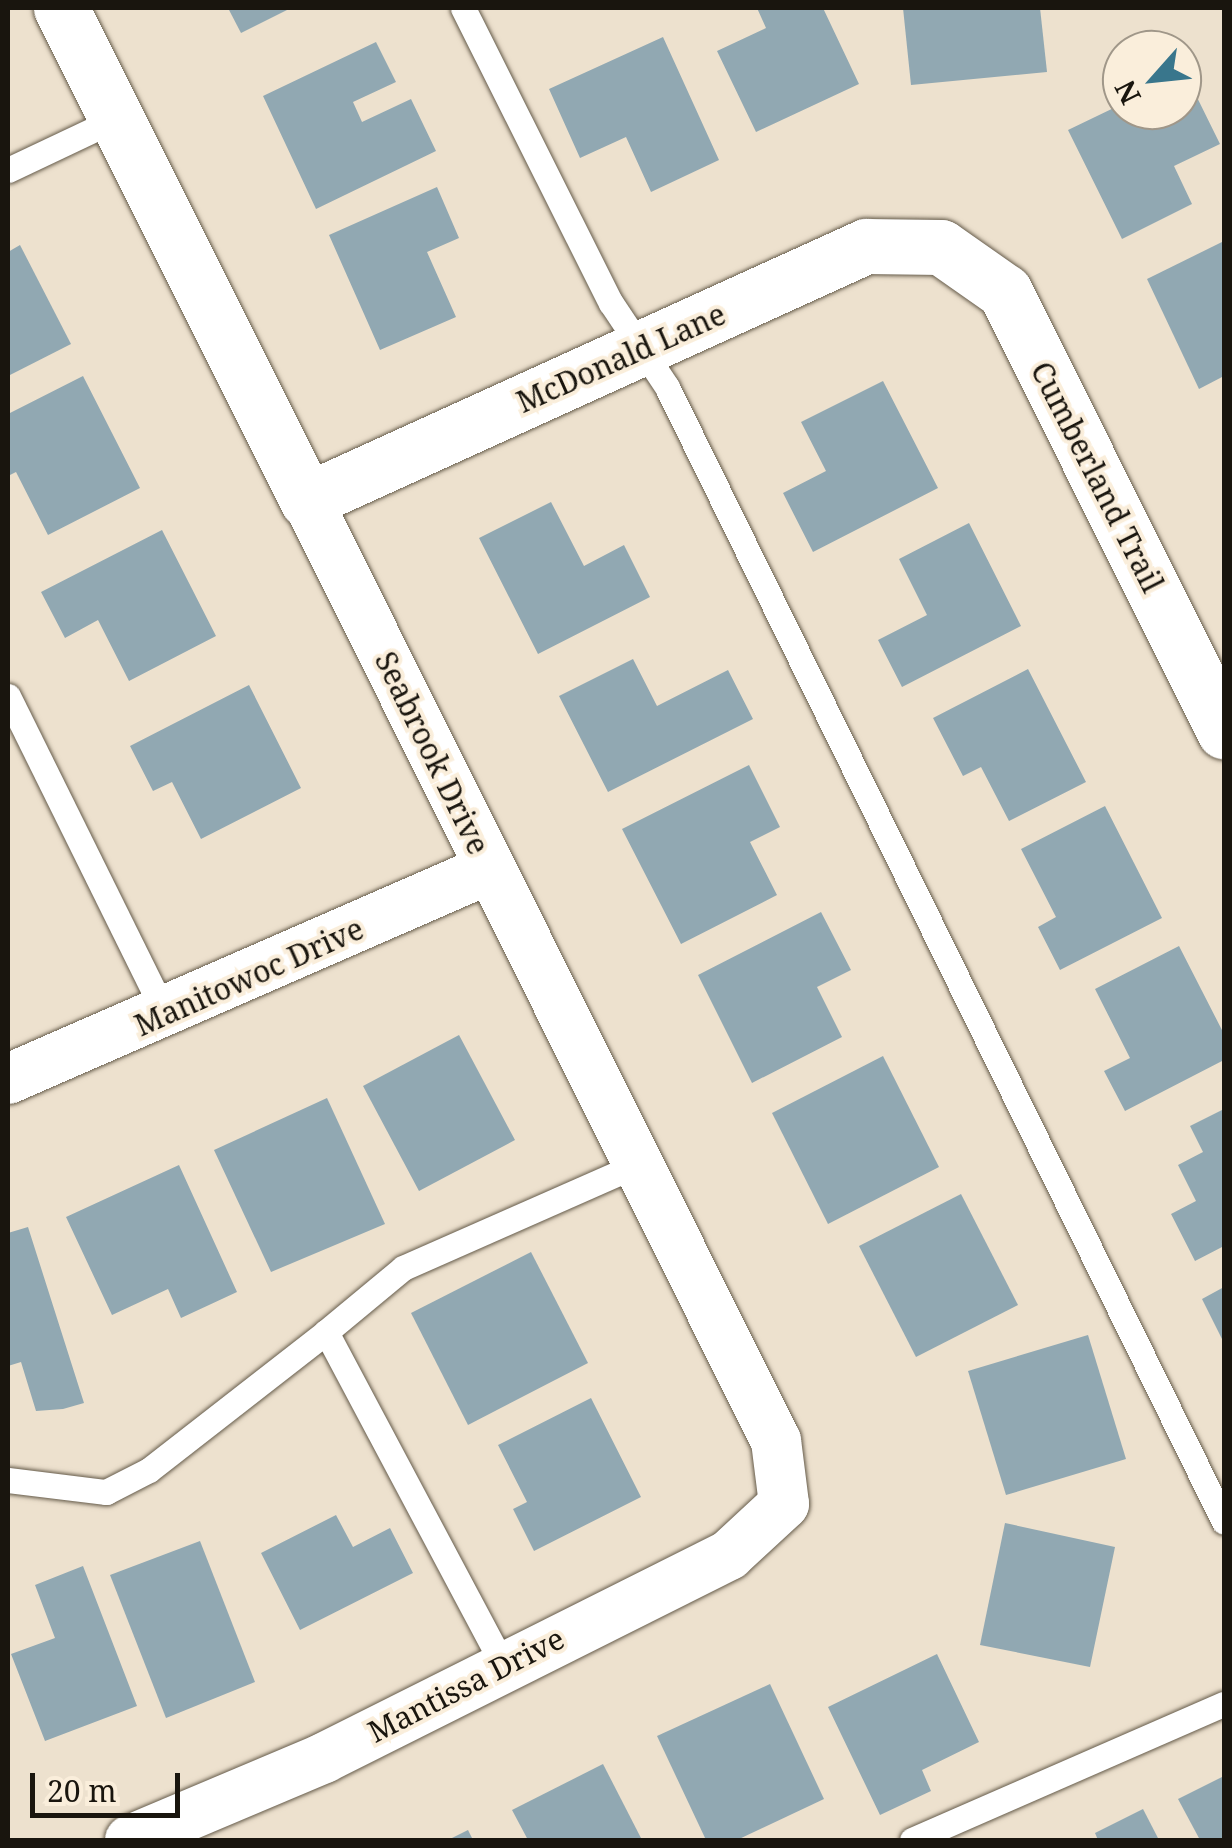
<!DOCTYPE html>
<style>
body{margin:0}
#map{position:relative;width:1232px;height:1848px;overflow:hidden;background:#ede1ce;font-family:"Noto Serif",serif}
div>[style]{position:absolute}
.building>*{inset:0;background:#91a8b2}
.roads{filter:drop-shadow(0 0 2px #655b4a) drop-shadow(0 0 2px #655b4a)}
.lane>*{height:25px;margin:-12.5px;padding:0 12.5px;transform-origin:12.5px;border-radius:12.5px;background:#fff}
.street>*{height:50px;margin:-25px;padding:0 25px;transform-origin:25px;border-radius:25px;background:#fff}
.secondary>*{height:55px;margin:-27.5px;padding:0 27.5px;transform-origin:27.5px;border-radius:27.5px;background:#fff}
span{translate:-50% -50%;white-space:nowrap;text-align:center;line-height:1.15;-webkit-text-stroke:8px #faeedb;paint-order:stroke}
.street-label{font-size:30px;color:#19150e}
.frame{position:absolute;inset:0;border:10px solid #19150e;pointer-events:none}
.north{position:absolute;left:1102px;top:30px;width:100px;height:100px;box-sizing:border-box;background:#faeedb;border:2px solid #a09789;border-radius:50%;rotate:243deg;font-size:28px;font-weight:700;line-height:40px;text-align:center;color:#19150e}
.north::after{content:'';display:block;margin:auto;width:35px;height:45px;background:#39768c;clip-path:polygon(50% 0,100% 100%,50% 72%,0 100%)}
.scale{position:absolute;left:30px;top:1773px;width:150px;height:45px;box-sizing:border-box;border:5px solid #19150e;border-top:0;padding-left:12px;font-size:30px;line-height:35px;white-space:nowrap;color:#19150e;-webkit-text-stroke:8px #faeedb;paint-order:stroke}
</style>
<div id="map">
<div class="building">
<div style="clip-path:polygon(228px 8px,291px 8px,241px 33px)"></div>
<div style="clip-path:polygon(757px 8px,823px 8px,859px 84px,756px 132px,717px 51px,766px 28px)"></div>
<div style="clip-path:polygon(903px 8px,1040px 8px,1047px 72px,911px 85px)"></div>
<div style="clip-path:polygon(663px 37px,719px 160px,651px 192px,626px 137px,580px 158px,549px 89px)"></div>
<div style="clip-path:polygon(376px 42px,396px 82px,353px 102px,362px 122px,411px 99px,436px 151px,316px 209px,263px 96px)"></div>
<div style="clip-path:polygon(1185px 73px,1220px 144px,1174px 166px,1192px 204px,1122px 239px,1068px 130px,1122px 104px,1182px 110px)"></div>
<div style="clip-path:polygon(437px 187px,459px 238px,427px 252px,456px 317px,380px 350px,329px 235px)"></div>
<div style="clip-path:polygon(1224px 241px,1224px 376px,1199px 389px,1147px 279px)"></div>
<div style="clip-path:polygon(20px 245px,71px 344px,8px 376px,8px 252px)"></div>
<div style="clip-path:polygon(83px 376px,140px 488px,48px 535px,16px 472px,8px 476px,8px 414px)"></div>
<div style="clip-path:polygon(883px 381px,938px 488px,813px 552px,783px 493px,826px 471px,801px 422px)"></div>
<div style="clip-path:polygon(551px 502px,584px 566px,624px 545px,650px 597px,538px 654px,479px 538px)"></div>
<div style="clip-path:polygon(969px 523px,1021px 626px,902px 687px,878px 640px,927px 615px,899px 559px)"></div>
<div style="clip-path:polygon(162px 530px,216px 636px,129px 681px,98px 620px,65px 638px,41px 592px)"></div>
<div style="clip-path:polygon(633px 659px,657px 706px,728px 670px,753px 719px,608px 792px,559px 696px)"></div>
<div style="clip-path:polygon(1028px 669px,1086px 782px,1009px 821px,981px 767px,963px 776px,933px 718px)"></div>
<div style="clip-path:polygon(249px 685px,301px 788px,201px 839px,172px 782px,153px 791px,130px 746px)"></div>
<div style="clip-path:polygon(749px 765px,780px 827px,750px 842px,777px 895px,681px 944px,622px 829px)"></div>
<div style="clip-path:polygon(1105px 806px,1162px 918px,1060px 970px,1038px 927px,1056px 917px,1021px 849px)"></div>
<div style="clip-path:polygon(821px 912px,851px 970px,817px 987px,842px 1037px,752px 1083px,698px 975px)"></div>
<div style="clip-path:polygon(1179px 946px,1224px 1034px,1224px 1060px,1125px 1111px,1104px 1071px,1130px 1058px,1095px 989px)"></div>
<div style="clip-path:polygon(459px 1035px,515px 1140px,419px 1191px,363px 1086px)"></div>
<div style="clip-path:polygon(883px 1056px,939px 1167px,828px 1224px,772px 1113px)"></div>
<div style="clip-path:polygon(327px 1098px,385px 1224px,271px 1272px,214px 1150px)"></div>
<div style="clip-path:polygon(1224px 1109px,1224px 1246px,1195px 1261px,1171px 1214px,1196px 1201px,1178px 1165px,1203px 1152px,1190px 1126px)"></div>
<div style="clip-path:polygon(179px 1165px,237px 1292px,181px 1318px,168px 1289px,112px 1315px,66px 1217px)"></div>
<div style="clip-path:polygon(961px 1194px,1018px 1305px,916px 1357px,859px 1246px)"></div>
<div style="clip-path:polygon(28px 1227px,84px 1403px,63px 1409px,36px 1411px,21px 1362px,8px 1366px,8px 1233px)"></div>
<div style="clip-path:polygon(531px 1252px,588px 1363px,468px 1425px,411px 1313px)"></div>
<div style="clip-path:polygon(1224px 1287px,1224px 1343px,1202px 1299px)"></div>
<div style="clip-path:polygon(1088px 1335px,1126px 1459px,1006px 1495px,968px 1371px)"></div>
<div style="clip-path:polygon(591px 1398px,641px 1497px,534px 1551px,513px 1509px,527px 1502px,498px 1445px)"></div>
<div style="clip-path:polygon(336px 1515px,353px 1547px,390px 1528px,413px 1573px,300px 1630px,261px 1553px)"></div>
<div style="clip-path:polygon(1005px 1523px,1115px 1547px,1090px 1667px,980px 1645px)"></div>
<div style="clip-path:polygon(200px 1541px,255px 1682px,166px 1718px,110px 1575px)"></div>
<div style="clip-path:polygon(83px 1566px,137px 1706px,45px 1741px,11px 1654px,55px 1638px,35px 1585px)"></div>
<div style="clip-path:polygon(937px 1654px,979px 1742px,922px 1770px,931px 1791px,880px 1815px,828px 1707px)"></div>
<div style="clip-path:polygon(770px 1684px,824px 1799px,737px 1840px,706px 1840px,657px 1736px)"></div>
<div style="clip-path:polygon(603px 1764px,642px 1840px,528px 1840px,512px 1810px)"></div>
<div style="clip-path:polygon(1224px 1776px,1224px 1840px,1200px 1840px,1178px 1799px)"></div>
<div style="clip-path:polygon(1143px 1809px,1159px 1840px,1098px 1840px,1095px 1833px)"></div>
<div style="clip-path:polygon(468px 1830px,473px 1840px,448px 1840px)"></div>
</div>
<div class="roads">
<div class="lane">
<div style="left:463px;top:8px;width:330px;rotate:63.4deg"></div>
<div style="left:611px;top:303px;width:101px;rotate:56.3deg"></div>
<div style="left:667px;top:387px;width:1264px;rotate:63.86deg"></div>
<div style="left:8px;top:170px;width:119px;rotate:-25.3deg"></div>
<div style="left:8px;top:696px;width:356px;rotate:63.7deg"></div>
<div style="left:326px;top:1332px;width:100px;rotate:-39.7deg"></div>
<div style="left:403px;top:1268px;width:256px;rotate:-23.8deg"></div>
<div style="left:8px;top:1480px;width:99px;rotate:7deg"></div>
<div style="left:106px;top:1492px;width:48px;rotate:-27.1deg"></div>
<div style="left:149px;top:1470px;width:224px;rotate:-37.9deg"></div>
<div style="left:326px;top:1332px;width:377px;rotate:62deg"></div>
<div style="left:912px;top:1840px;width:340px;rotate:-23.6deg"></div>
</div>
<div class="street">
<div style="left:8px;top:1079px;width:525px;rotate:-23.59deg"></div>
<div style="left:130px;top:1840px;width:211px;rotate:-22.9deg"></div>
<div style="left:324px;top:1758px;width:453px;rotate:-26.6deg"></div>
<div style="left:729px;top:1555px;width:75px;rotate:-42.8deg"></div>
<div style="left:784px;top:1504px;width:64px;rotate:-97.2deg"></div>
<div style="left:776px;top:1441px;width:1051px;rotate:-116.49deg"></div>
</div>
<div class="secondary">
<div style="left:61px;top:8px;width:550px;rotate:63.43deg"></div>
<div style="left:307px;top:500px;width:614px;rotate:-24.44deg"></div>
<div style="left:866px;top:246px;width:75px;rotate:0.8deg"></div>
<div style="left:941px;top:247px;width:78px;rotate:35.1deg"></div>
<div style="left:1005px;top:292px;width:491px;rotate:63.5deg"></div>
</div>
</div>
<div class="street-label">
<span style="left:621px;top:358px;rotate:-24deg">McDonald Lane</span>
<span style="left:1097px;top:477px;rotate:63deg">Cumberland Trail</span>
<span style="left:432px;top:753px;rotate:64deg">Seabrook Drive</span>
<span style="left:249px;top:977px;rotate:-24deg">Manitowoc Drive</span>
<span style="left:466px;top:1685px;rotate:-27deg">Mantissa Drive</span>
</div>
<div class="frame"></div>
<div class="north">N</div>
<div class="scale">20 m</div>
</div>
